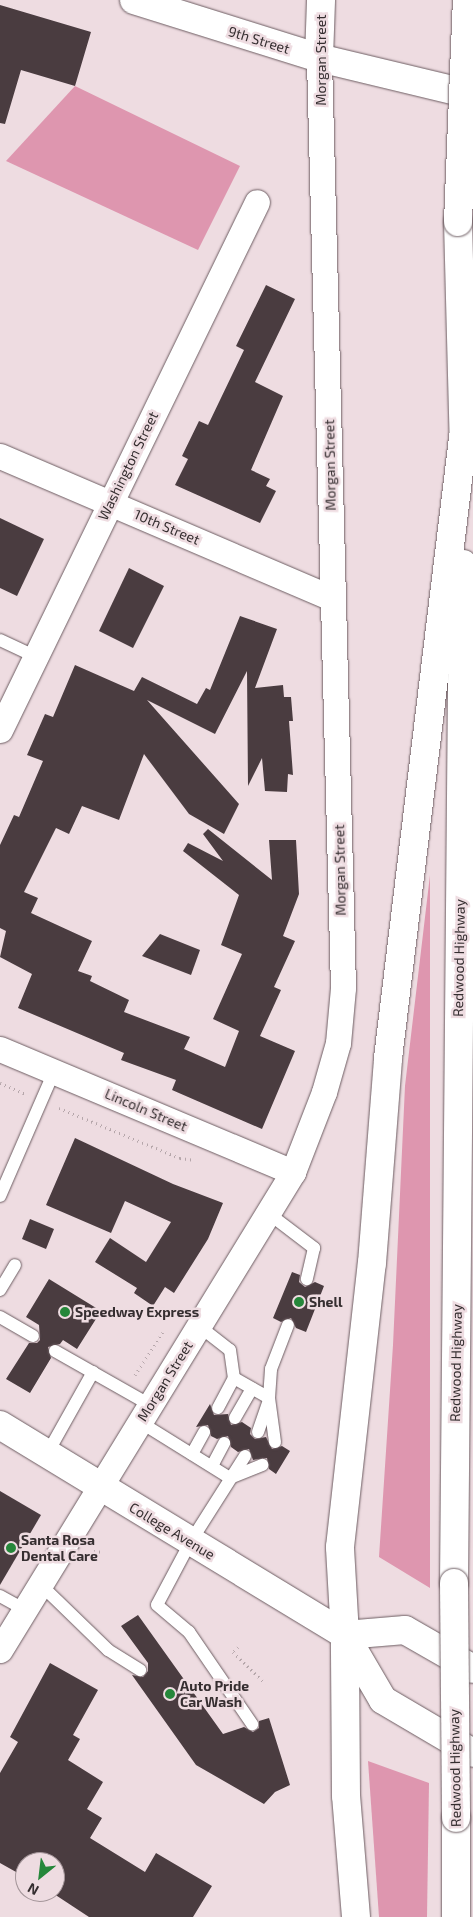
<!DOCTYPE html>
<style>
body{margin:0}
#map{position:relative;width:473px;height:1917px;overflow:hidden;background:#eedce1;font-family:"Exo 2",sans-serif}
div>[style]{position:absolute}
.green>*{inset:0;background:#de96af}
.building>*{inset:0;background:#4a3c40}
.path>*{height:3px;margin-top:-1.5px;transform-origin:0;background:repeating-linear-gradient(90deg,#b5a6aa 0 1px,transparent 0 5px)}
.roads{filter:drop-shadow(0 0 1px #6d5d62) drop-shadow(0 0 1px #6d5d62)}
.lane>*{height:12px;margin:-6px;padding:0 6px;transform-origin:6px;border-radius:6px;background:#fff}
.street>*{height:25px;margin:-12.5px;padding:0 12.5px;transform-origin:12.5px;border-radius:12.5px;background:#fff}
.secondary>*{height:28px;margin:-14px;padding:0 14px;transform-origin:14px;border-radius:14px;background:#fff}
.highway>*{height:28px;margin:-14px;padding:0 14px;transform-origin:14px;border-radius:14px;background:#fff}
.bridges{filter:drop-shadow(0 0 1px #6d5d62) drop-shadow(0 0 1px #6d5d62)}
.highway-bridge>*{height:28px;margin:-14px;padding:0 14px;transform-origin:14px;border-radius:14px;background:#fff}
.dots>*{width:14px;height:14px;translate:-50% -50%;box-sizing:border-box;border:2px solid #eedce1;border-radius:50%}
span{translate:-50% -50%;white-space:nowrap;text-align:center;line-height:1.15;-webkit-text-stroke:5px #eedce1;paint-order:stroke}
.street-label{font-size:14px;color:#352e30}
.poi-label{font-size:14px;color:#352e30;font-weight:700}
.left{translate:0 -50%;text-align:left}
.north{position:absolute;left:15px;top:1852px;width:50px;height:50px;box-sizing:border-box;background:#eedce1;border:1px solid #a4969a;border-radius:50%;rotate:209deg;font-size:14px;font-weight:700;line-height:20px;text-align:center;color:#352e30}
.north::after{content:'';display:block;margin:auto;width:18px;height:22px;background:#25873a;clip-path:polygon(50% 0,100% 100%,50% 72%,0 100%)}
</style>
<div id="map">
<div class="green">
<div style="clip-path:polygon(75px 86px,240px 166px,198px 250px,6px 161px)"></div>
<div style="clip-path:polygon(430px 875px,430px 1588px,379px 1557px,393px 1345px,405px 1086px)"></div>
<div style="clip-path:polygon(368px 1761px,429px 1783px,427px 1917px,379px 1917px)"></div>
</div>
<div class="building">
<div style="clip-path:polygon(0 5px,91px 32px,75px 86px,21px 70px,5px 124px,0 123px)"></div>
<div style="clip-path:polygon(266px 285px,295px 299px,255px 382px,283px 396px,251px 470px,270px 479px,266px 486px,276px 491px,260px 523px,175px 485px,188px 459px,182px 456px,199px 421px,208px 425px,244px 350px,236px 346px)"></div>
<div style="clip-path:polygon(0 518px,44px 539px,17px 596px,0 588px)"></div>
<div style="clip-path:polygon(129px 568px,164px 586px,133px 648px,99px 631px)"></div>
<div style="clip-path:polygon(240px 616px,277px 629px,255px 688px,283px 685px,284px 697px,291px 697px,293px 721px,289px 721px,293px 775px,288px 774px,287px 792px,265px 791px,262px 758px,248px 786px,247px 671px,215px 734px,147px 700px,239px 804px,224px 834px,189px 814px,144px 754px,119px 820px,82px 806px,69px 834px,56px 828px,24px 892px,38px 898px,31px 913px,92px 941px,78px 971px,92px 976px,90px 981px,129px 1000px,124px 1012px,190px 1037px,184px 1049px,225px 1067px,239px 1031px,213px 1019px,242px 954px,221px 945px,239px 895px,183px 851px,188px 843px,223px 861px,203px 834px,208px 829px,272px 880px,269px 840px,296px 840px,299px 894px,283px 936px,295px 941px,274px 987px,281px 990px,260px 1036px,295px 1051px,262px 1129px,172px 1090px,176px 1080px,121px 1060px,124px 1053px,18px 1008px,32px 974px,0 957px,6px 931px,0 928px,0 845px,14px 815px,19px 817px,43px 761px,27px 755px,45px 714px,53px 717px,75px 665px,134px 691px,142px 677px,197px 704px,206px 688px,210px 690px)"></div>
<div style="clip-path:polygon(160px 934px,200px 950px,191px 975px,142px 956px)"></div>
<div style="clip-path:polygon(75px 1138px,173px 1184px,223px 1203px,208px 1239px,174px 1293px,165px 1287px,153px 1306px,134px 1293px,137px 1288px,95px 1262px,110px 1238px,146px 1262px,171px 1222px,125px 1201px,111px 1233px,46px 1205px)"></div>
<div style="clip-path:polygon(30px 1219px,54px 1229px,46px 1249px,22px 1239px)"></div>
<div style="clip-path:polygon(292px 1272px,300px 1275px,299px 1282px,305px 1287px,315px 1282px,324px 1286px,306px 1332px,296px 1328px,291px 1318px,281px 1322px,273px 1318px)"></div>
<div style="clip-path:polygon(49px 1279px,101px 1311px,77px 1349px,63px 1340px,60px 1344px,48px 1347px,51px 1358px,30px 1393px,6px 1379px,29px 1343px,37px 1343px,40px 1340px,39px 1325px,26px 1317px)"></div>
<div style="clip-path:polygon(210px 1404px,214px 1415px,228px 1414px,231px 1425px,242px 1422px,251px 1428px,250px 1434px,255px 1439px,266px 1437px,272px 1449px,282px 1446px,290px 1451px,276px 1474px,269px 1469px,267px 1458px,253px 1460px,249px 1449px,238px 1452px,231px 1447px,228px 1436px,217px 1439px,211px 1436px,208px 1425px,196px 1427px)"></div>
<div style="clip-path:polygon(0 1491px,41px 1515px,0 1585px)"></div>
<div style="clip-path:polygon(138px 1615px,223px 1734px,244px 1727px,253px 1732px,259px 1728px,259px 1721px,269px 1718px,290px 1785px,275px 1792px,264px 1804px,196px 1765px,132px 1675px,143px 1677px,148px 1671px,148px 1663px,121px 1626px)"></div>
<div style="clip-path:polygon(50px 1663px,98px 1690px,73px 1735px,80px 1739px,68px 1760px,103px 1782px,87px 1809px,102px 1818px,90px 1838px,145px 1872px,156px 1853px,212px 1886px,193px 1917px,89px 1917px,51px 1892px,55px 1892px,55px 1862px,25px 1862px,25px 1877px,0 1863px,0 1773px,18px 1742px,10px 1737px)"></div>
</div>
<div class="path">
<div style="left:0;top:1083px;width:28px;rotate:23deg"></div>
<div style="left:59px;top:1108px;width:131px;rotate:22.5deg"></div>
<div style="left:180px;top:1158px;width:15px;rotate:8deg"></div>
<div style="left:135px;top:1375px;width:51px;rotate:-56.9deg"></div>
<div style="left:94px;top:1551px;width:9px;rotate:6deg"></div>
<div style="left:238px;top:1647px;width:7px;rotate:135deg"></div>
<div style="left:233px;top:1652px;width:45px;rotate:44.1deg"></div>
</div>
<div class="roads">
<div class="lane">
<div style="left:0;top:640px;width:40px;rotate:25deg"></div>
<div style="left:0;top:1196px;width:135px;rotate:-66.5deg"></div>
<div style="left:268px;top:1213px;width:58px;rotate:37.3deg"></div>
<div style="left:314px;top:1248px;width:32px;rotate:103deg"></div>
<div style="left:0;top:1290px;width:29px;rotate:-59deg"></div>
<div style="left:0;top:1317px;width:38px;rotate:30deg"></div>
<div style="left:199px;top:1326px;width:39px;rotate:38deg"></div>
<div style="left:230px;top:1350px;width:28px;rotate:82deg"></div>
<div style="left:234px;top:1378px;width:40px;rotate:29.7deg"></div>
<div style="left:55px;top:1351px;width:109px;rotate:29.6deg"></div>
<div style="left:218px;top:1408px;width:34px;rotate:-62deg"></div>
<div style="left:235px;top:1418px;width:34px;rotate:-60deg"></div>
<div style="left:140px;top:1422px;width:106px;rotate:31.9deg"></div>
<div style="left:230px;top:1478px;width:35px;rotate:-22deg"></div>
<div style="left:258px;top:1432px;width:31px;rotate:-71deg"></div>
<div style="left:275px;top:1442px;width:44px;rotate:-97.8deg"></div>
<div style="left:269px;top:1398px;width:29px;rotate:-86deg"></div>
<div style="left:271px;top:1369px;width:47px;rotate:-68.9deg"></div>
<div style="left:47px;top:1454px;width:94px;rotate:-60.7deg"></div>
<div style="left:192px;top:1454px;width:25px;rotate:-61deg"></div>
<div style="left:245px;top:1456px;width:101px;rotate:122.4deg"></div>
<div style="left:191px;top:1541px;width:72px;rotate:118deg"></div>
<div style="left:157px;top:1605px;width:42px;rotate:40.2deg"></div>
<div style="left:189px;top:1632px;width:112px;rotate:55.6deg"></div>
<div style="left:212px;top:1466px;width:26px;rotate:-62deg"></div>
<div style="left:40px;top:1584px;width:95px;rotate:44.1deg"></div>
<div style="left:108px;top:1650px;width:38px;rotate:32deg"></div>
<div style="left:0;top:1596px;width:29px;rotate:29deg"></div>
</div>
<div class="street">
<div style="left:0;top:456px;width:362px;rotate:23.2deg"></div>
<div style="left:0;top:730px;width:587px;rotate:-64.05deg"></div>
<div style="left:0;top:1049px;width:318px;rotate:22.8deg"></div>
<div style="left:0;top:1650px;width:561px;rotate:-58.49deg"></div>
<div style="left:293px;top:1172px;width:86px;rotate:-68.8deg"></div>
<div style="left:324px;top:1092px;width:51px;rotate:-74.1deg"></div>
<div style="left:338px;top:1043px;width:55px;rotate:-84.8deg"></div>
<div style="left:343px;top:988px;width:930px;rotate:-91.48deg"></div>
</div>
<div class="secondary">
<div style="left:134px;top:0;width:194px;rotate:17.4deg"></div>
<div style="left:319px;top:58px;width:158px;rotate:13.5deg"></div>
<div style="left:319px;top:58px;width:58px;rotate:-88deg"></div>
<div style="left:0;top:1425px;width:404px;rotate:31.3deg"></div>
<div style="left:345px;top:1635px;width:75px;rotate:59.7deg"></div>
<div style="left:383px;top:1700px;width:104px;rotate:30.5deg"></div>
<div style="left:345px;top:1635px;width:60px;rotate:-4.8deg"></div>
<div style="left:405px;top:1630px;width:78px;rotate:29.8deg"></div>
</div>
<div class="highway">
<div style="left:458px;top:222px;width:226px;rotate:88.5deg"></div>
<div style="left:454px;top:1583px;width:1019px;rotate:-89.49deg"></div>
<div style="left:356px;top:1917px;width:121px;rotate:-94.7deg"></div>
<div style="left:346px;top:1796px;width:161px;rotate:-90.4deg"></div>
<div style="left:345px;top:1635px;width:88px;rotate:-93.3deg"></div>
<div style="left:340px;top:1547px;width:286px;rotate:-83.6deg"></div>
<div style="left:372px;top:1263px;width:206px;rotate:-85.5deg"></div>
<div style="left:388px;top:1058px;width:633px;rotate:-83.1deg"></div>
<div style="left:456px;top:1917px;width:99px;rotate:-90deg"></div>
</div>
</div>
<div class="bridges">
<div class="highway-bridge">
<div style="left:458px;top:222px;width:222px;rotate:-87.7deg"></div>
<div style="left:454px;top:1583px;width:235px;rotate:89.5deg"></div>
</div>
</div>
<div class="dots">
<div style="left:299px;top:1302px;background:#25873a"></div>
<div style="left:65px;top:1312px;background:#25873a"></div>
<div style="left:11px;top:1548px;background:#25873a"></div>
<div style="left:170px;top:1694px;background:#25873a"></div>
</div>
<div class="street-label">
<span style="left:259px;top:40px;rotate:17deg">9th Street</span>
<span style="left:321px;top:60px;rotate:-90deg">Morgan Street</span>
<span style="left:330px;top:465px;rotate:-91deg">Morgan Street</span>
<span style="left:128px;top:466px;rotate:-64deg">Washington Street</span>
<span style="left:167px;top:527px;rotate:23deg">10th Street</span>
<span style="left:340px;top:870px;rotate:-91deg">Morgan Street</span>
<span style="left:459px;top:958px;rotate:-89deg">Redwood Highway</span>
<span style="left:146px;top:1110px;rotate:23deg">Lincoln Street</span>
<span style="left:456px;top:1363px;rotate:-89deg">Redwood Highway</span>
<span style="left:165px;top:1381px;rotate:-58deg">Morgan Street</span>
<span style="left:172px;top:1531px;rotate:31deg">College Avenue</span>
<span style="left:455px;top:1768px;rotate:-91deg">Redwood Highway</span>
</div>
<div class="poi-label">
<span class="left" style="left:309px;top:1302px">Shell</span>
<span class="left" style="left:75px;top:1312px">Speedway Express</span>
<span class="left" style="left:21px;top:1548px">Santa Rosa<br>Dental Care</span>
<span class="left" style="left:180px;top:1694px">Auto Pride<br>Car Wash</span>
</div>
<div class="north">N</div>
</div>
